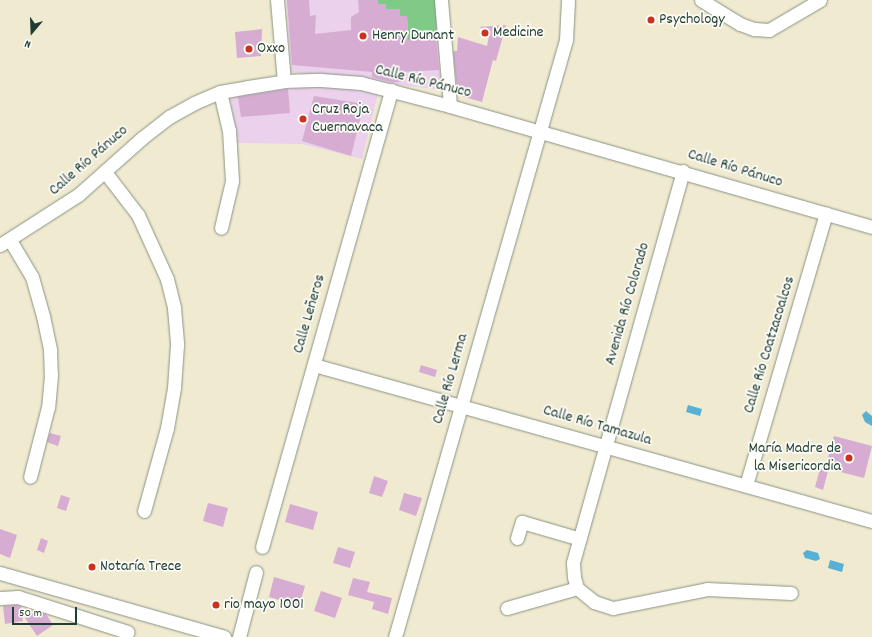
<!DOCTYPE html>
<meta charset="utf-8">
<style>
body{margin:0}
#map{position:relative;width:872px;height:637px;overflow:hidden;background:#f0ead1;font-family:Dekko,sans-serif}
div>[style]{position:absolute}
.built>*{inset:0;background:#ebd1eb}
.green>*{inset:0;background:#80ca87}
.water>*{inset:0;background:#57b1d4}
.building>*{inset:0;background:#d6acd3}
.roads{filter:drop-shadow(0 0 1px #889482) drop-shadow(0 0 1px #889482)}
.minor>*{height:13px;margin:-6.5px;padding:0 6.5px;transform-origin:6.5px;border-radius:6.5px;background:#fff}
.dots>*{width:11px;height:11px;translate:-50% -50%;box-sizing:border-box;border:2px solid #fdfcf7;border-radius:50%}
span{translate:-50% -50%;white-space:nowrap;text-align:center;line-height:1.15;-webkit-text-stroke:3.5px #fdfcf7;paint-order:stroke}
.poi-label{font-size:16px;color:#1f3d34}
.left{translate:0 -50%;text-align:left}
.right{translate:-100% -50%;text-align:right}
.street-label{font-size:16px;color:#1f3d34}
.north{position:absolute;left:12px;top:12px;width:40px;height:40px;-webkit-text-stroke:3px #fdfcf7;paint-order:stroke;rotate:199deg;font-size:11px;font-weight:700;line-height:16px;text-align:center;color:#1f3d34}
.north::after{content:'';display:block;margin:auto;width:14px;height:18px;background:#1f3d34;clip-path:polygon(50% 0,100% 100%,50% 72%,0 100%)}
.scale{position:absolute;left:12px;top:607px;width:65px;height:18px;box-sizing:border-box;border:2px solid #1f3d34;border-top:0;padding-left:5px;font-size:12px;line-height:14px;white-space:nowrap;color:#1f3d34;-webkit-text-stroke:3px #fdfcf7;paint-order:stroke}
</style>
<div id="map">
<div class="built">
<div style="clip-path:polygon(286px 0,435px 0,442px 90px,291px 72px)"></div>
<div style="clip-path:polygon(316px 83px,379px 90px,362px 159px,302px 144px,237px 143px,230px 95px)"></div>
</div>
<div class="green">
<div style="clip-path:polygon(378px 0,435px 0,437px 38px,408px 40px,407px 16px,400px 17px,399px 9px,386px 9px,386px 4px,378px 4px)"></div>
</div>
<div class="water">
<div style="clip-path:polygon(688px 405px,702px 409px,700px 416px,686px 412px)"></div>
<div style="clip-path:polygon(866px 411px,872px 416px,872px 426px,865px 422px,862px 415px)"></div>
<div style="clip-path:polygon(807px 550px,818px 553px,820px 559px,816px 561px,805px 558px,803px 553px)"></div>
<div style="clip-path:polygon(830px 560px,844px 564px,842px 572px,828px 568px)"></div>
</div>
<div class="building">
<div style="clip-path:polygon(287px 0,309px 0,310px 16px,316px 15px,315px 34px,351px 30px,351px 17px,359px 12px,358px 0,378px 0,378px 4px,386px 4px,386px 9px,400px 9px,400px 16px,407px 16px,408px 40px,436px 38px,439px 70px,400px 72px,401px 82px,390px 82px,372px 77px,372px 72px,292px 65px)"></div>
<div style="clip-path:polygon(506px 25px,496px 61px,493px 60px,482px 102px,461px 96px,462px 91px,457px 89px,453px 51px,457px 51px,458px 37px,487px 46px,490px 31px,479px 27px)"></div>
<div style="clip-path:polygon(262px 29px,261px 56px,237px 58px,235px 32px)"></div>
<div style="clip-path:polygon(288px 89px,290px 113px,241px 117px,238px 97px)"></div>
<div style="clip-path:polygon(314px 96px,364px 104px,351px 156px,302px 141px)"></div>
<div style="clip-path:polygon(421px 365px,437px 370px,435px 377px,419px 372px)"></div>
<div style="clip-path:polygon(445px 377px,451px 379px,448px 391px,441px 389px)"></div>
<div style="clip-path:polygon(50px 433px,61px 436px,58px 446px,47px 442px)"></div>
<div style="clip-path:polygon(834px 436px,872px 446px,864px 478px,825px 468px)"></div>
<div style="clip-path:polygon(820px 469px,828px 471px,823px 490px,815px 487px)"></div>
<div style="clip-path:polygon(374px 476px,388px 481px,382px 497px,369px 493px)"></div>
<div style="clip-path:polygon(404px 493px,422px 498px,416px 516px,399px 510px)"></div>
<div style="clip-path:polygon(61px 495px,70px 498px,66px 511px,57px 508px)"></div>
<div style="clip-path:polygon(208px 503px,228px 508px,223px 527px,203px 521px)"></div>
<div style="clip-path:polygon(290px 504px,318px 512px,313px 530px,285px 522px)"></div>
<div style="clip-path:polygon(0 529px,17px 535px,10px 558px,0 554px)"></div>
<div style="clip-path:polygon(41px 538px,48px 541px,44px 553px,37px 550px)"></div>
<div style="clip-path:polygon(338px 547px,355px 552px,350px 568px,333px 563px)"></div>
<div style="clip-path:polygon(274px 577px,305px 586px,299px 606px,269px 597px)"></div>
<div style="clip-path:polygon(353px 578px,370px 582px,367px 592px,392px 598px,388px 614px,372px 609px,374px 602px,348px 595px)"></div>
<div style="clip-path:polygon(321px 591px,342px 598px,335px 618px,314px 611px)"></div>
<div style="clip-path:polygon(17px 605px,21px 606px,23px 621px,5px 624px,3px 606px)"></div>
<div style="clip-path:polygon(36px 611px,46px 614px,53px 625px,37px 636px,25px 618px)"></div>
</div>
<div class="roads">
<div class="minor">
<div style="left:277px;top:0;width:81px;rotate:85.1deg"></div>
<div style="left:441px;top:0;width:106px;rotate:85.1deg"></div>
<div style="left:701px;top:0;width:46px;rotate:31.6deg"></div>
<div style="left:740px;top:24px;width:15px;rotate:20deg"></div>
<div style="left:754px;top:29px;width:15px;rotate:4deg"></div>
<div style="left:769px;top:30px;width:59px;rotate:-30.5deg"></div>
<div style="left:220px;top:92px;width:39px;rotate:77deg"></div>
<div style="left:229px;top:130px;width:51px;rotate:86.6deg"></div>
<div style="left:232px;top:181px;width:48px;rotate:103.2deg"></div>
<div style="left:683px;top:171px;width:407px;rotate:105.7deg"></div>
<div style="left:573px;top:563px;width:14px;rotate:86deg"></div>
<div style="left:574px;top:577px;width:11px;rotate:75deg"></div>
<div style="left:577px;top:588px;width:22px;rotate:39deg"></div>
<div style="left:594px;top:602px;width:20px;rotate:18deg"></div>
<div style="left:613px;top:608px;width:96px;rotate:-11.4deg"></div>
<div style="left:707px;top:589px;width:84px;rotate:2.7deg"></div>
<div style="left:105px;top:172px;width:54px;rotate:52.5deg"></div>
<div style="left:138px;top:215px;width:70px;rotate:65.6deg"></div>
<div style="left:167px;top:279px;width:30px;rotate:76deg"></div>
<div style="left:174px;top:308px;width:37px;rotate:85deg"></div>
<div style="left:177px;top:345px;width:43px;rotate:94deg"></div>
<div style="left:174px;top:388px;width:41px;rotate:99.9deg"></div>
<div style="left:167px;top:428px;width:86px;rotate:105.5deg"></div>
<div style="left:10px;top:240px;width:43px;rotate:59.3deg"></div>
<div style="left:32px;top:277px;width:41px;rotate:74.2deg"></div>
<div style="left:43px;top:316px;width:35px;rotate:78deg"></div>
<div style="left:50px;top:350px;width:25px;rotate:88deg"></div>
<div style="left:51px;top:375px;width:32px;rotate:95deg"></div>
<div style="left:48px;top:407px;width:72px;rotate:104.4deg"></div>
<div style="left:0;top:245px;width:93px;rotate:-32.7deg"></div>
<div style="left:78px;top:195px;width:86px;rotate:-41.7deg"></div>
<div style="left:142px;top:138px;width:34px;rotate:-38deg"></div>
<div style="left:169px;top:117px;width:29px;rotate:-29deg"></div>
<div style="left:194px;top:103px;width:28px;rotate:-23deg"></div>
<div style="left:220px;top:92px;width:28px;rotate:-10deg"></div>
<div style="left:248px;top:87px;width:36px;rotate:-9deg"></div>
<div style="left:284px;top:81px;width:37px;rotate:-2deg"></div>
<div style="left:321px;top:80px;width:40px;rotate:4.3deg"></div>
<div style="left:361px;top:83px;width:92px;rotate:14.5deg"></div>
<div style="left:450px;top:106px;width:439px;rotate:16deg"></div>
<div style="left:314px;top:365px;width:579px;rotate:15.62deg"></div>
<div style="left:746px;top:485px;width:283px;rotate:-73.6deg"></div>
<div style="left:517px;top:538px;width:17px;rotate:-73deg"></div>
<div style="left:522px;top:522px;width:60px;rotate:16.3deg"></div>
<div style="left:262px;top:547px;width:475px;rotate:-74.2deg"></div>
<div style="left:0;top:573px;width:233px;rotate:15.9deg"></div>
<div style="left:0;top:598px;width:18px;rotate:-3deg"></div>
<div style="left:18px;top:597px;width:115px;rotate:17.7deg"></div>
<div style="left:507px;top:608px;width:73px;rotate:-15.9deg"></div>
<div style="left:239px;top:637px;width:67px;rotate:-75.3deg"></div>
<div style="left:395px;top:637px;width:621px;rotate:-74.02deg"></div>
<div style="left:566px;top:40px;width:40px;rotate:-87.1deg"></div>
</div>
</div>
<div class="dots">
<div style="left:651px;top:20px;background:#c8321e"></div>
<div style="left:485px;top:33px;background:#c8321e"></div>
<div style="left:363px;top:36px;background:#c8321e"></div>
<div style="left:249px;top:49px;background:#c8321e"></div>
<div style="left:303px;top:119px;background:#c8321e"></div>
<div style="left:849px;top:458px;background:#c8321e"></div>
<div style="left:92px;top:567px;background:#c8321e"></div>
<div style="left:216px;top:605px;background:#c8321e"></div>
</div>
<div class="poi-label">
<span class="left" style="left:659px;top:20px">Psychology</span>
<span class="left" style="left:493px;top:33px">Medicine</span>
<span class="left" style="left:372px;top:36px">Henry Dunant</span>
<span class="left" style="left:257px;top:49px">Oxxo</span>
<span class="left" style="left:312px;top:119px">Cruz Roja<br>Cuernavaca</span>
<span class="right" style="left:841px;top:458px">María Madre de<br>la Misericordia</span>
<span class="left" style="left:100px;top:567px">Notaría Trece</span>
<span class="left" style="left:224px;top:605px">rio mayo 1001</span>
</div>
<div class="street-label">
<span style="left:423px;top:82px;rotate:14deg">Calle Río Pánuco</span>
<span style="left:89px;top:161px;rotate:-41deg">Calle Río Pánuco</span>
<span style="left:735px;top:169px;rotate:17deg">Calle Río Pánuco</span>
<span style="left:628px;top:304px;rotate:-74deg">Avenida Río Colorado</span>
<span style="left:310px;top:314px;rotate:-74deg">Calle Leñeros</span>
<span style="left:770px;top:345px;rotate:-73deg">Calle Río Coatzacoalcos</span>
<span style="left:451px;top:379px;rotate:-74deg">Calle Río Lerma</span>
<span style="left:597px;top:426px;rotate:16deg">Calle Río Tamazula</span>
</div>
<div class="north">N</div>
<div class="scale">50 m</div>
</div>
